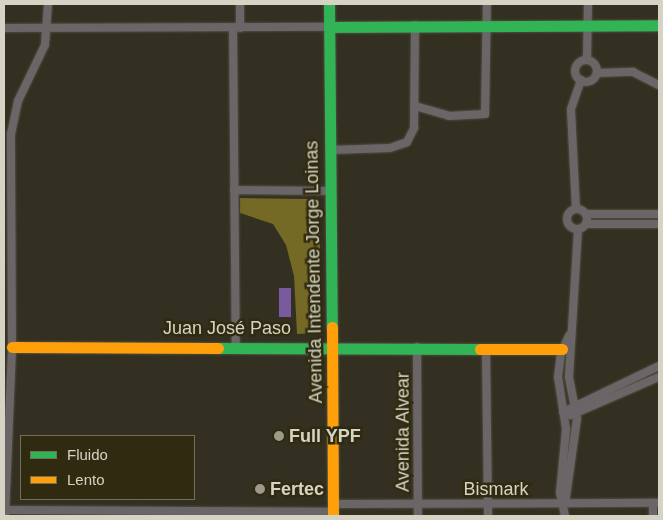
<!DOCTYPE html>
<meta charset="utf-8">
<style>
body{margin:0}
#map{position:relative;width:663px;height:520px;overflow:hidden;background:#333021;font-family:Helvetica,sans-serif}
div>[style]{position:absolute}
.forest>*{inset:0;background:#746925}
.water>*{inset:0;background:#7a5a9e}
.roads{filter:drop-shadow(0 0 1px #4f4d40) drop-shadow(0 0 1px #4f4d40)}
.street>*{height:8px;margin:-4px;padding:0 4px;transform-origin:4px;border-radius:4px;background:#6a6667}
.street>.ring{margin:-4px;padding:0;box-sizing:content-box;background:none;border:8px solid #6a6667;border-radius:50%}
.fast>*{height:11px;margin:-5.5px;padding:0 5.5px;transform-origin:5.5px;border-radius:5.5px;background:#30b455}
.slow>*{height:11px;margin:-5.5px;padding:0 5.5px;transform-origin:5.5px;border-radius:5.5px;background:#ff9f0a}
.dots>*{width:14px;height:14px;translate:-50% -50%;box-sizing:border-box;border:2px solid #302b10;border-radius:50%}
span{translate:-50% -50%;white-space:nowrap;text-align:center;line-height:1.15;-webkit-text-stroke:5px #302b10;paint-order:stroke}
.street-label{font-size:18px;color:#d5d3c3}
.poi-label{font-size:18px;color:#d5d3c3;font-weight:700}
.left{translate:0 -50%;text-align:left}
.frame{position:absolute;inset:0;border:5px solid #d5d3c3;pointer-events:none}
.legend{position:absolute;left:20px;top:435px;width:175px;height:65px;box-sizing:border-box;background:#302b10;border:1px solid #726e58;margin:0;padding:6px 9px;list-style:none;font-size:15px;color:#d5d3c3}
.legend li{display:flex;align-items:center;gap:10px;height:25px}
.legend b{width:25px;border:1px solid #726e58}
</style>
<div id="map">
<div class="forest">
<div style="clip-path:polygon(240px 198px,310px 199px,320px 214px,320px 333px,297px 334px,294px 276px,286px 245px,273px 224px,240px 213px)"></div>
</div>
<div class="water">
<div style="clip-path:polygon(279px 288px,291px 288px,291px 317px,279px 317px)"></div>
</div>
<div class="roads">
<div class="street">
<div style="left:4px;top:28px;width:325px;rotate:-0.2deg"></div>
<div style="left:233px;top:28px;width:318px;rotate:89.5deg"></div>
<div style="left:240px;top:28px;width:24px;rotate:-90deg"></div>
<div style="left:587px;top:60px;width:56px;rotate:-89deg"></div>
<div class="ring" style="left:575px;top:60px;width:14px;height:14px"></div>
<div style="left:597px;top:73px;width:36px;rotate:-2deg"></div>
<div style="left:633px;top:72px;width:29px;rotate:27deg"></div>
<div style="left:415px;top:106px;width:35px;rotate:16deg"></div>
<div style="left:449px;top:116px;width:36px;rotate:-3deg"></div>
<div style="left:485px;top:114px;width:110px;rotate:-89deg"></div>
<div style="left:330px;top:150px;width:60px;rotate:-1.9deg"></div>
<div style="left:390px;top:148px;width:18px;rotate:-19deg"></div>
<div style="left:407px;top:142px;width:16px;rotate:-63deg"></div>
<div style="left:414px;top:128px;width:103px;rotate:-89.4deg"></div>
<div style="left:234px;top:190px;width:96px;rotate:0.6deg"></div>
<div class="ring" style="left:567px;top:209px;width:12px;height:12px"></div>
<div style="left:576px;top:209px;width:100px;rotate:-92.9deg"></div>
<div style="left:571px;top:109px;width:31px;rotate:-71deg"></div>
<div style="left:586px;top:214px;width:71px"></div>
<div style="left:586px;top:224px;width:72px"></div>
<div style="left:417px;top:347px;width:169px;rotate:89.7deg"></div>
<div style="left:486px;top:348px;width:168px;rotate:89.3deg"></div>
<div style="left:563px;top:412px;width:106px;rotate:-25.6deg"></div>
<div style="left:571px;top:415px;width:96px;rotate:-23.4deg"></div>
<div style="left:333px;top:504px;width:326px;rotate:-0.2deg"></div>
<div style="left:565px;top:504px;width:86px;rotate:-82deg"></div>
<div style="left:577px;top:419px;width:43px;rotate:-100.8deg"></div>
<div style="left:569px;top:377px;width:148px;rotate:-86.5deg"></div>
<div style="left:4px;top:510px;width:329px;rotate:0.3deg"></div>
<div style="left:5px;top:516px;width:169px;rotate:-87.6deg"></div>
<div style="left:12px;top:347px;width:213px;rotate:-90.3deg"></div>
<div style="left:11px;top:134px;width:34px;rotate:-78deg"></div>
<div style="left:18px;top:101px;width:62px;rotate:-64.3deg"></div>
<div style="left:45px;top:45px;width:41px;rotate:-85.8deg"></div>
<div style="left:565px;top:516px;width:24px;rotate:-102deg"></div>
<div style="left:560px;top:493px;width:64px;rotate:-84.6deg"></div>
<div style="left:566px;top:429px;width:53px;rotate:-98.7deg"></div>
<div style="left:558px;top:377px;width:24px;rotate:-83deg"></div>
<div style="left:561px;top:353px;width:19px;rotate:-65deg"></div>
<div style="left:653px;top:516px;width:13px;rotate:-90deg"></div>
</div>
<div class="fast">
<div style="left:329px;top:4px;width:323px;rotate:89.5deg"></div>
<div style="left:329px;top:27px;width:330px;rotate:-0.3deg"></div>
<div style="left:218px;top:348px;width:262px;rotate:0.2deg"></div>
</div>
<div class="slow">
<div style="left:332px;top:327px;width:189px;rotate:89.7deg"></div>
<div style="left:12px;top:347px;width:206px;rotate:0.3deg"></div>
<div style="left:480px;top:349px;width:82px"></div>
</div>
</div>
<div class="dots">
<div style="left:279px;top:436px;background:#9c9a8a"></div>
<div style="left:260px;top:489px;background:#9c9a8a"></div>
</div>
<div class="street-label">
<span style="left:314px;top:272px;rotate:-91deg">Avenida Intendente Jorge Loinas</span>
<span style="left:227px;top:328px">Juan José Paso</span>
<span style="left:403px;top:432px;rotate:-90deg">Avenida Alvear</span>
<span style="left:496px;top:489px">Bismark</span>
</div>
<div class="poi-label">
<span class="left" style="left:289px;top:436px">Full YPF</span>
<span class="left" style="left:270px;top:489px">Fertec</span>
</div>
<div class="frame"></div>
<ul class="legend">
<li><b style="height:6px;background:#30b455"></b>Fluido</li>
<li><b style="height:6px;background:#ff9f0a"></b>Lento</li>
</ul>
</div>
